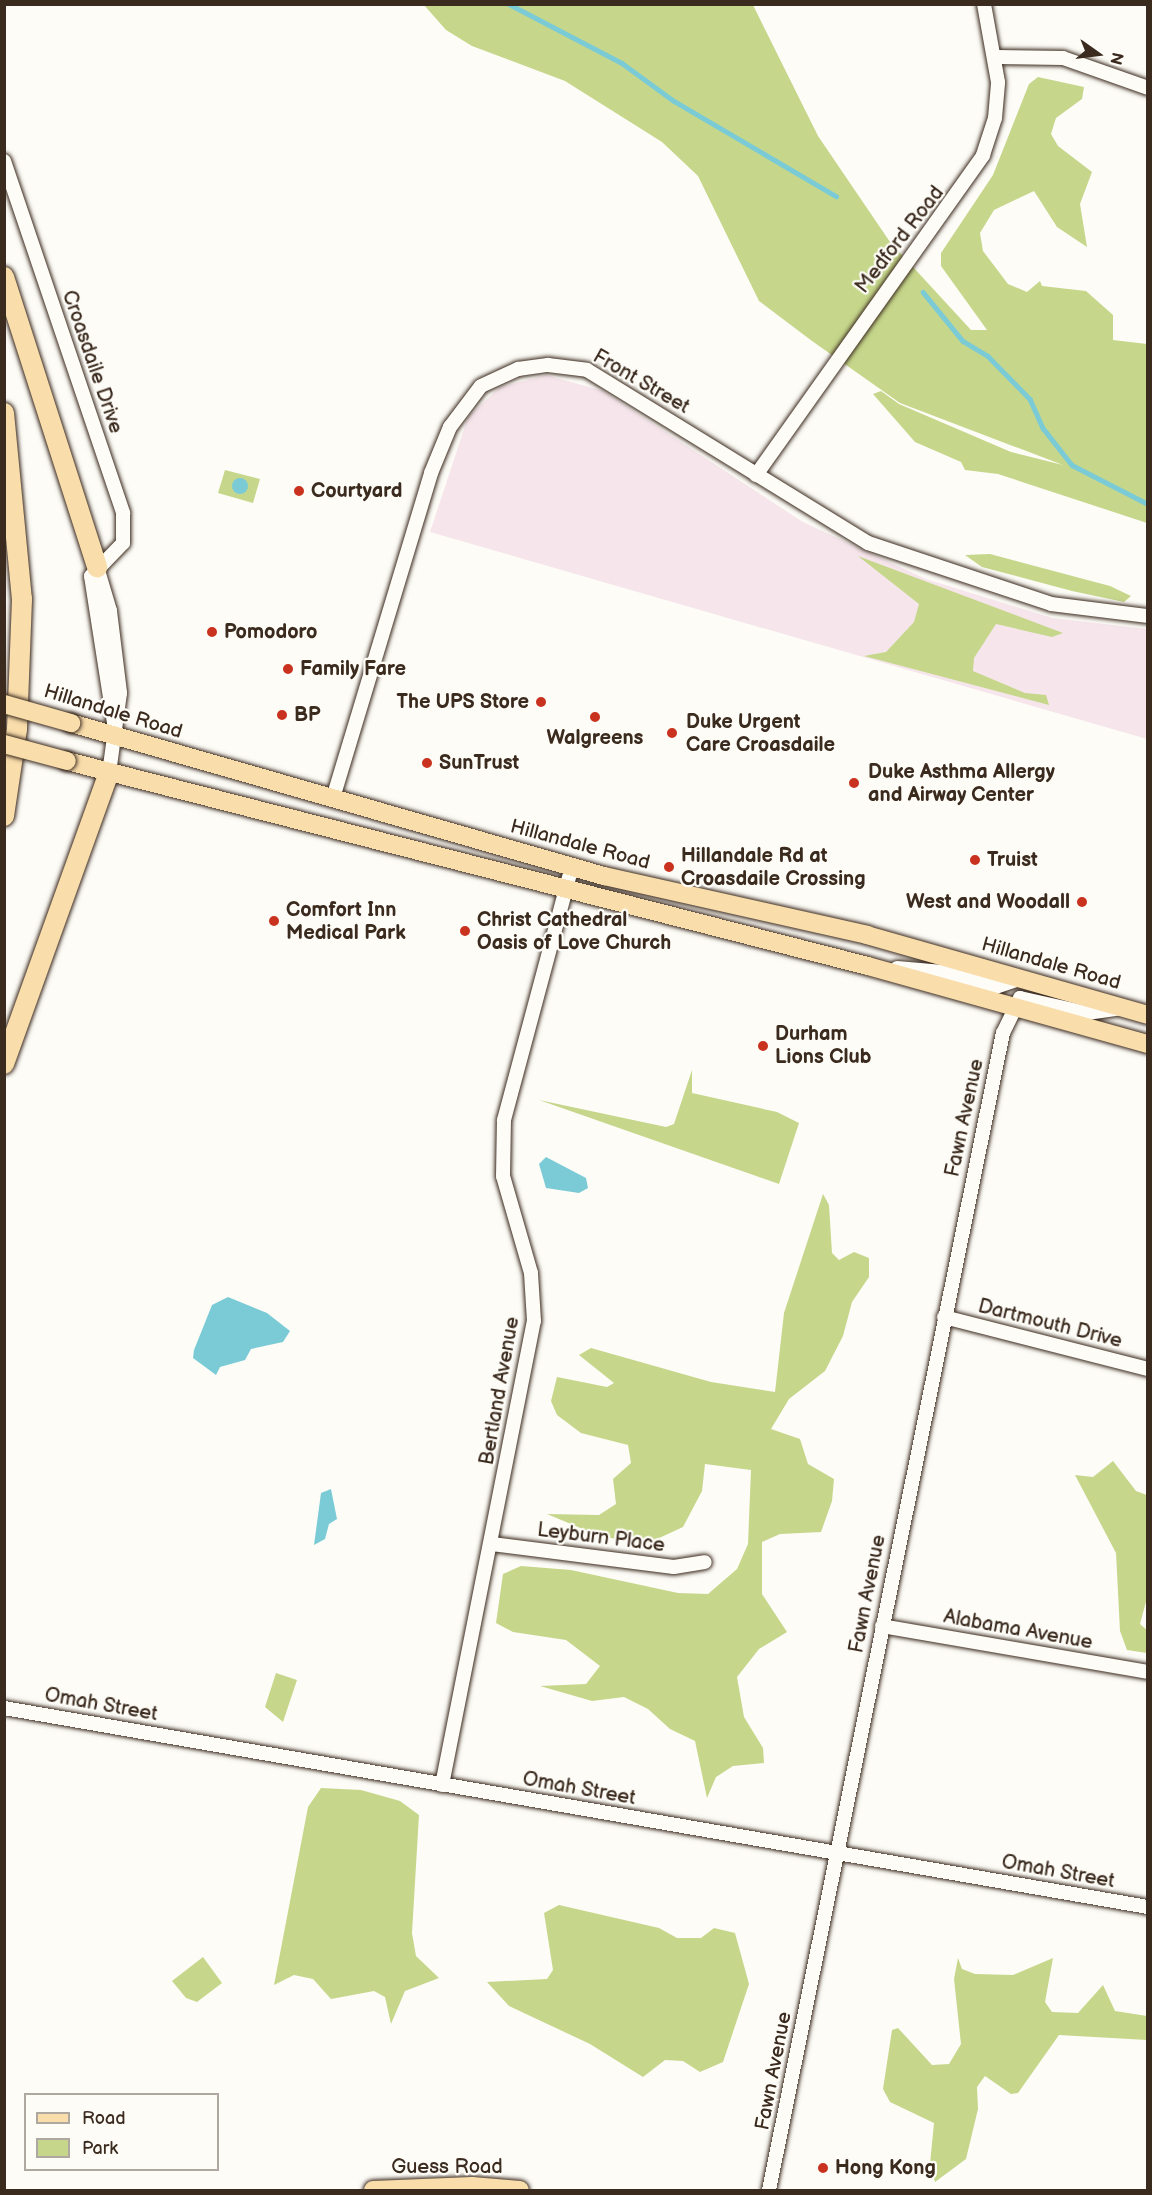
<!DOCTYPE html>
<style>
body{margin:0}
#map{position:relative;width:1152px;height:2195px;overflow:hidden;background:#fdfcf7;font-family:"Balsamiq Sans",sans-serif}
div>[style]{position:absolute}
.built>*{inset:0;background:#f6e6ec}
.green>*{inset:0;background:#c6d78b}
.water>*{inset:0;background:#7bcbd6}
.round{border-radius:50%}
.stream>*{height:4.5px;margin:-2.25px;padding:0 2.25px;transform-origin:2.25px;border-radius:2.25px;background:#7bcbd6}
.roads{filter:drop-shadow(0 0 2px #3b2a1e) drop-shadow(0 0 2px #3b2a1e)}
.minor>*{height:14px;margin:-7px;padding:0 7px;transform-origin:7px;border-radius:7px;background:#fdfcf7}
.major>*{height:18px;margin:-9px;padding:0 9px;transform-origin:9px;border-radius:9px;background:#f9ddab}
.highway>*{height:20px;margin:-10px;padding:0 10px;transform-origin:10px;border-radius:10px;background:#f9ddab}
.bridges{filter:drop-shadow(0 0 2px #3b2a1e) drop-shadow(0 0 2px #3b2a1e)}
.major-bridge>*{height:18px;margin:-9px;padding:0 9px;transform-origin:9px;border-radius:9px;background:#f9ddab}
.dots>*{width:16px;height:16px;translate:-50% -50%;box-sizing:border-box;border:3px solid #fdfcf7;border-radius:50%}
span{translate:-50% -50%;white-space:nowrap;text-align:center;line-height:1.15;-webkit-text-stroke:4.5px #fdfcf7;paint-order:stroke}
.street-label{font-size:20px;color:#3b2a1e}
.poi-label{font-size:20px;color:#3b2a1e;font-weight:700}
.left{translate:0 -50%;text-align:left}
.right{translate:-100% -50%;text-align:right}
.frame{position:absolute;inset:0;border:6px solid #3b2a1e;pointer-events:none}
.legend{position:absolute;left:24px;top:2093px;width:195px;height:78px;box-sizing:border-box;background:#fdfcf7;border:2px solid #afa8a0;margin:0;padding:8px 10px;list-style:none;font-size:18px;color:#3b2a1e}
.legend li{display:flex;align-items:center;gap:12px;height:30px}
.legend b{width:30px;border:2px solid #afa8a0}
.north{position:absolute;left:1068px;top:24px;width:60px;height:60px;-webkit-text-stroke:4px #fdfcf7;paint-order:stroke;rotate:104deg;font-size:16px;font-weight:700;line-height:24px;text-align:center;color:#3b2a1e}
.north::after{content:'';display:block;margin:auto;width:21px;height:27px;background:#3b2a1e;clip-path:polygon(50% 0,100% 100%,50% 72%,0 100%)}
</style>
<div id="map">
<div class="built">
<div style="clip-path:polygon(546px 375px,603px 391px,803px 522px,926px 579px,1052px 618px,1147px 629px,1147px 739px,430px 532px,468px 417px,500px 387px)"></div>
</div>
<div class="green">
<div style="clip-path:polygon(424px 5px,753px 5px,818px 136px,890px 242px,971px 330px,987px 330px,941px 266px,941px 253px,993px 175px,1029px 84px,1038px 77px,1084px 87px,1082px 99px,1056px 118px,1051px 134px,1058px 146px,1092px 172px,1080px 204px,1087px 247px,1057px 227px,1034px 191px,994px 210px,980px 233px,983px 251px,1008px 284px,1027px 292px,1040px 281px,1042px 286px,1086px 291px,1113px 315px,1113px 340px,1147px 344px,1147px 523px,998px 474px,965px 470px,961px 462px,915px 442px,873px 394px,881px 391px,899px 404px,1011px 452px,1063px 465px,900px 403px,812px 341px,759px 301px,698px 176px,662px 142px,565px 81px,472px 46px,446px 30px)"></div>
<div style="clip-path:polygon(225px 470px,260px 479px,253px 503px,218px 493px)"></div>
<div style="clip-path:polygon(990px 554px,1110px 586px,1131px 596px,1124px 602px,1072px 591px,982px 567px,965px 555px)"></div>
<div style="clip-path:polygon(858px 556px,1063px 633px,1052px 637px,996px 624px,974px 658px,973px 671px,1025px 693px,1046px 695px,1049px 705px,864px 656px,886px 652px,914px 622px,919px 604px)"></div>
<div style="clip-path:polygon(692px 1070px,692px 1093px,777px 1112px,799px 1123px,779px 1184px,539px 1100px,666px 1127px,674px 1124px)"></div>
<div style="clip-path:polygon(823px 1194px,829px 1205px,832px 1253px,839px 1260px,854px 1252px,869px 1258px,869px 1277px,852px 1302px,843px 1336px,825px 1371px,789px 1399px,771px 1429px,800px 1439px,808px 1464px,834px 1479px,832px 1501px,821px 1532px,780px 1534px,762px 1542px,762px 1594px,787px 1632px,759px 1649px,737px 1677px,744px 1717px,763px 1748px,764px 1763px,733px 1766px,716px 1777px,707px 1798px,695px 1741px,670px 1729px,648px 1709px,624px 1697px,592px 1701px,540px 1686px,586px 1684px,600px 1666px,566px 1640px,513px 1632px,496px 1623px,503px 1574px,521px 1566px,571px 1570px,678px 1593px,708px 1594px,737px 1569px,748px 1544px,751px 1470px,705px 1464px,702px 1491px,683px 1527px,657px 1539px,635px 1543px,597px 1535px,547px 1514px,599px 1515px,616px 1504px,613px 1479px,631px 1463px,628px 1445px,581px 1433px,557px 1415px,551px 1401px,557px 1377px,607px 1387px,614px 1383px,579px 1355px,591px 1348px,711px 1382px,775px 1392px,784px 1313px)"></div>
<div style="clip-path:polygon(1113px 1461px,1136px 1491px,1147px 1495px,1147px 1598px,1140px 1624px,1147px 1630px,1147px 1653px,1127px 1650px,1120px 1631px,1116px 1553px,1075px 1475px,1093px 1477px)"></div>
<div style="clip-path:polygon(276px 1673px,297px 1680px,283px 1722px,265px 1707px)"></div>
<div style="clip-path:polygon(321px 1788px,361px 1790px,400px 1801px,419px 1815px,412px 1933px,416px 1956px,439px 1978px,405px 1991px,391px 2024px,385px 1997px,374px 1991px,331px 1999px,313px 1979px,294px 1975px,274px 1985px,308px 1807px)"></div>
<div style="clip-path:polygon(559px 1905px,659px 1928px,677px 1938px,701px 1938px,714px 1928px,735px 1933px,749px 1984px,723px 2062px,700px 2072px,683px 2061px,665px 2060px,643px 2077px,590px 2044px,509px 2006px,487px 1982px,547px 1979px,553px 1970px,544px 1913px)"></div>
<div style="clip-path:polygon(203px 1957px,222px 1983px,197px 2002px,186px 1998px,172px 1981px)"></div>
<div style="clip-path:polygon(1053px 1958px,1045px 2002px,1052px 2012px,1078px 2013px,1103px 1985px,1115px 2011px,1147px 2016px,1147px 2040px,1059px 2035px,1018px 2093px,1011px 2094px,985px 2076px,977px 2087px,978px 2109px,966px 2159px,935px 2182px,930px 2164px,934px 2123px,890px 2102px,883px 2089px,892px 2030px,898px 2028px,932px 2065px,949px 2064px,961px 2044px,954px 1979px,958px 1958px,962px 1969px,975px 1974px,1013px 1975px)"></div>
</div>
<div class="water">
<div class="round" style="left:232px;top:478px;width:16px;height:16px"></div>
<div style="clip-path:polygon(546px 1157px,586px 1178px,588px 1188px,579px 1193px,546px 1188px,539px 1164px)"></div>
<div style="clip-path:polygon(228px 1297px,267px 1313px,290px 1331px,283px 1342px,251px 1349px,245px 1360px,220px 1367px,216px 1375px,193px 1358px,194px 1350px,212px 1305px)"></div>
<div style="clip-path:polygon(331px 1489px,337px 1519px,329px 1524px,325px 1539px,314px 1545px,321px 1493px)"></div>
</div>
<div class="stream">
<div style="left:509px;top:4px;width:127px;rotate:27.6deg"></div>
<div style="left:622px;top:63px;width:64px;rotate:36.2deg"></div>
<div style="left:674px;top:101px;width:188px;rotate:30.4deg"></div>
<div style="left:923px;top:292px;width:63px;rotate:50.8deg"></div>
<div style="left:963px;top:341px;width:29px;rotate:31deg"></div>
<div style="left:988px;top:356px;width:60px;rotate:45.7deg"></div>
<div style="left:1030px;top:399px;width:32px;rotate:66deg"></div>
<div style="left:1043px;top:428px;width:47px;rotate:51.9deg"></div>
<div style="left:1072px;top:465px;width:85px;rotate:27.2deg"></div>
</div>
<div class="roads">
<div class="minor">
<div style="left:997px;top:57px;width:66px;rotate:0.9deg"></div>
<div style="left:1063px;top:58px;width:90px;rotate:19.4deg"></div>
<div style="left:4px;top:161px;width:372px;rotate:71.3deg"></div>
<div style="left:123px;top:513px;width:30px;rotate:90deg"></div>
<div style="left:123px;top:543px;width:46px;rotate:134.1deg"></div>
<div style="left:91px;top:576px;width:162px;rotate:81.1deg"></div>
<div style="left:756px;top:475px;width:392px;rotate:-54.6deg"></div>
<div style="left:983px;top:155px;width:39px;rotate:-72deg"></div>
<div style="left:995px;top:118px;width:36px;rotate:-85deg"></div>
<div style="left:998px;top:82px;width:79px;rotate:-100.2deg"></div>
<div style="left:97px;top:567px;width:46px;rotate:73.5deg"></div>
<div style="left:110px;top:611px;width:83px;rotate:83deg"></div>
<div style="left:120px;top:693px;width:81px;rotate:97.8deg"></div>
<div style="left:333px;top:798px;width:339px;rotate:-73.2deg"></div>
<div style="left:431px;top:473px;width:50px;rotate:-67.6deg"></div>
<div style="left:450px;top:427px;width:51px;rotate:-52.9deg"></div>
<div style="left:481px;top:386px;width:41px;rotate:-24.7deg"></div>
<div style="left:518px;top:369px;width:30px;rotate:-8deg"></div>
<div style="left:548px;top:365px;width:39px;rotate:7deg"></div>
<div style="left:587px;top:370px;width:330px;rotate:31.6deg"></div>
<div style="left:868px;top:543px;width:193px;rotate:18.4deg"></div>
<div style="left:1051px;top:604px;width:98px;rotate:7.1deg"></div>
<div style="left:897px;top:968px;width:46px;rotate:5deg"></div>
<div style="left:943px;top:972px;width:55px;rotate:15.8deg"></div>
<div style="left:996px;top:987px;width:24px;rotate:-19deg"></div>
<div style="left:944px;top:1317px;width:211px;rotate:14.3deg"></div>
<div style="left:492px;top:1544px;width:183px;rotate:7.2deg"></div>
<div style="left:674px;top:1567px;width:31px;rotate:-9deg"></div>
<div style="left:882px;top:1626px;width:270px;rotate:9.8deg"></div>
<div style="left:4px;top:1708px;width:1161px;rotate:9.87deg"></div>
<div style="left:442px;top:1785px;width:473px;rotate:-78.8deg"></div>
<div style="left:534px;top:1321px;width:48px;rotate:-93.6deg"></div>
<div style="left:531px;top:1273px;width:101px;rotate:-106.1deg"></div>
<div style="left:503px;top:1176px;width:56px;rotate:-89deg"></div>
<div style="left:504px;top:1120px;width:262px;rotate:-75deg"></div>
<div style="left:769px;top:2190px;width:1180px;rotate:-78.57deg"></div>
<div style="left:1003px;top:1033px;width:39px;rotate:-64deg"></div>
<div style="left:1020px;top:998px;width:69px;rotate:12.6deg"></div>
<div style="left:1087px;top:1013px;width:37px;rotate:-8deg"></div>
</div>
<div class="major">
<div style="left:71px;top:723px;width:555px;rotate:16.02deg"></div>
<div style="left:604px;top:876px;width:270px;rotate:12.6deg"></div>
<div style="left:867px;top:935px;width:292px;rotate:15.9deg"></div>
<div style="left:67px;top:761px;width:827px;rotate:14.36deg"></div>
<div style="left:868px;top:966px;width:291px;rotate:15.6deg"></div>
<div style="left:373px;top:2190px;width:99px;rotate:-2.3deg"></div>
<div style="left:472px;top:2186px;width:48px;rotate:4.8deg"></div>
</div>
<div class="highway">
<div style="left:4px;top:277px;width:305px;rotate:72.2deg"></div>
<div style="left:4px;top:413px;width:187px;rotate:84.5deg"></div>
<div style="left:22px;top:599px;width:130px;rotate:92.2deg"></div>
<div style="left:17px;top:729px;width:88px;rotate:98.5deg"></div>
<div style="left:4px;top:1064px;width:309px;rotate:-70.2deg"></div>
</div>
</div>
<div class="bridges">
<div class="major-bridge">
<div style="left:4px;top:704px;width:70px;rotate:15.8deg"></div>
<div style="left:4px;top:744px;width:65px;rotate:15.1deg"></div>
</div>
</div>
<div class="dots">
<div style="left:299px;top:491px;background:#c8321e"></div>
<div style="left:212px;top:632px;background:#c8321e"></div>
<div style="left:288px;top:669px;background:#c8321e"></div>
<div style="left:541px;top:702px;background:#c8321e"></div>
<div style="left:282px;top:715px;background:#c8321e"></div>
<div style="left:595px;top:717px;background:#c8321e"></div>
<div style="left:672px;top:733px;background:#c8321e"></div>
<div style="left:427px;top:763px;background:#c8321e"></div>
<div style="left:854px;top:783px;background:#c8321e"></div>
<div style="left:975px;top:860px;background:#c8321e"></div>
<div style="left:669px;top:867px;background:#c8321e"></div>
<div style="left:1082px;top:902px;background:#c8321e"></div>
<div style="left:274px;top:921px;background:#c8321e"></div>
<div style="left:465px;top:931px;background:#c8321e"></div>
<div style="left:763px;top:1046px;background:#c8321e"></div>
<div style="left:823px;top:2168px;background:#c8321e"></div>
</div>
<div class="street-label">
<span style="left:900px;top:240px;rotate:-52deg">Medford Road</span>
<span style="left:92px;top:362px;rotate:71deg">Croasdaile Drive</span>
<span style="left:641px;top:382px;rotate:30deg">Front Street</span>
<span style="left:113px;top:712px;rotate:17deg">Hillandale Road</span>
<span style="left:580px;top:845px;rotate:15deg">Hillandale Road</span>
<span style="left:1051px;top:964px;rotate:16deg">Hillandale Road</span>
<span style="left:965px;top:1118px;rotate:-78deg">Fawn Avenue</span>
<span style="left:1050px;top:1324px;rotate:14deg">Dartmouth Drive</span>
<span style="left:500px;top:1391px;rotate:-80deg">Bertland Avenue</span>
<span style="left:601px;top:1538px;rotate:7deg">Leyburn Place</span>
<span style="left:868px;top:1594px;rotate:-79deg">Fawn Avenue</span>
<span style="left:1018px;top:1630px;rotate:10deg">Alabama Avenue</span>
<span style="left:101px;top:1705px;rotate:10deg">Omah Street</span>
<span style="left:579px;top:1789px;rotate:10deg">Omah Street</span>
<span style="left:1058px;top:1872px;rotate:10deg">Omah Street</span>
<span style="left:774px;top:2071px;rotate:-79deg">Fawn Avenue</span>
<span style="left:447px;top:2167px">Guess Road</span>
</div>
<div class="poi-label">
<span class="left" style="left:311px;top:491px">Courtyard</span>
<span class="left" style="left:224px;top:632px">Pomodoro</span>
<span class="left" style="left:300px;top:669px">Family Fare</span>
<span class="right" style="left:529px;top:702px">The UPS Store</span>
<span class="left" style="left:294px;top:715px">BP</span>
<span class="left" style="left:686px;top:734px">Duke Urgent<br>Care Croasdaile</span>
<span style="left:595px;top:738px">Walgreens</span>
<span class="left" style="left:439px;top:763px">SunTrust</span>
<span class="left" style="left:868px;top:784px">Duke Asthma Allergy<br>and Airway Center</span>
<span class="left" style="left:681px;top:868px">Hillandale Rd at<br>Croasdaile Crossing</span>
<span class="left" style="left:987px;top:860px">Truist</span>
<span class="right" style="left:1070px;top:902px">West and Woodall</span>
<span class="left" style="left:286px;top:922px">Comfort Inn<br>Medical Park</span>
<span class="left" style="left:477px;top:932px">Christ Cathedral<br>Oasis of Love Church</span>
<span class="left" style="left:775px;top:1046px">Durham<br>Lions Club</span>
<span class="left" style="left:835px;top:2168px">Hong Kong</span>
</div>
<div class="frame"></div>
<ul class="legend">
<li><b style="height:8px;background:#f9ddab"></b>Road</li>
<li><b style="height:16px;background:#c6d78b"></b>Park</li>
</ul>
<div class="north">N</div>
</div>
